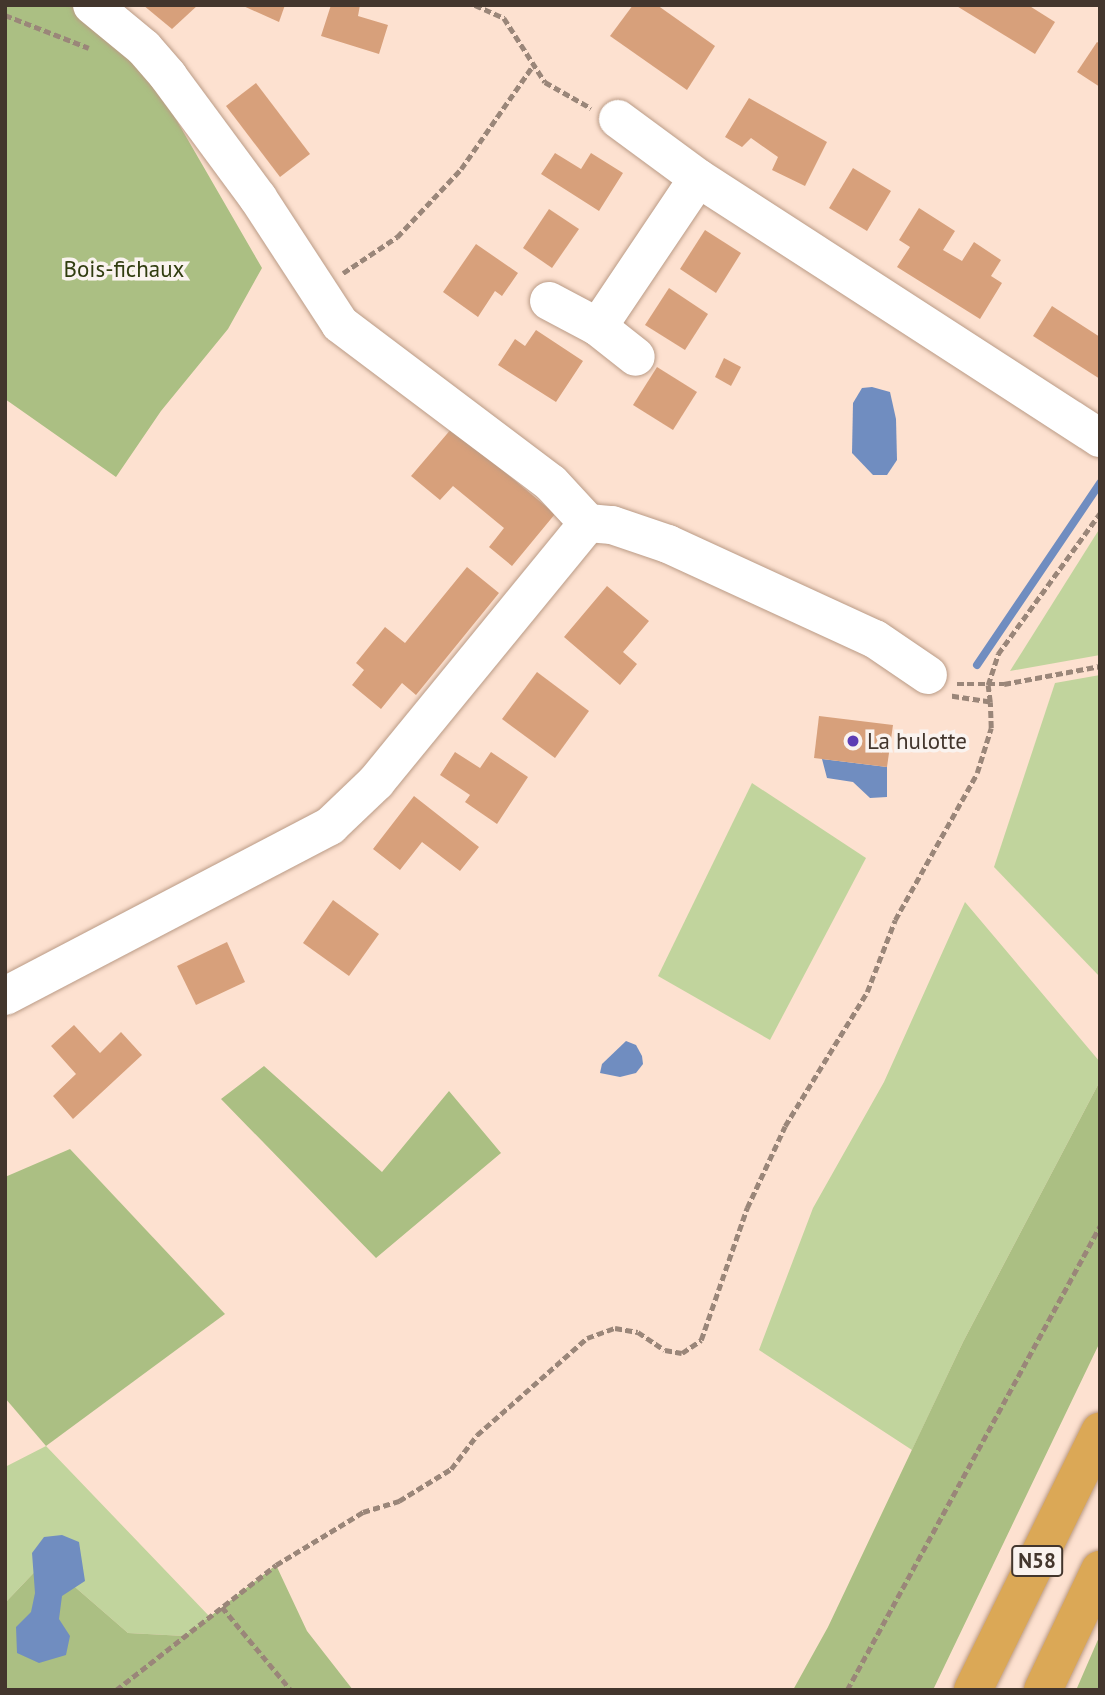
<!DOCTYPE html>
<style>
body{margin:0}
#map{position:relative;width:1105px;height:1695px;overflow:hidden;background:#fde1d0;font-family:"PT Sans",sans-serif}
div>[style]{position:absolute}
.green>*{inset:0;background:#c1d49d}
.forest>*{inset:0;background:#abbf83}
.water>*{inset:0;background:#708dc0}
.stream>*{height:8px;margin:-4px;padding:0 4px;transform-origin:4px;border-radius:4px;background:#708dc0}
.building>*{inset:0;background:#d7a07b}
.path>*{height:4.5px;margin-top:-2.25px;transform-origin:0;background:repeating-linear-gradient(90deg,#9a8679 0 7px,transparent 0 10.5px)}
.roads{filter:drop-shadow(0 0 2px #ba9b86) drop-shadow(0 0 2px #ba9b86)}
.minor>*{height:38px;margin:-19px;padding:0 19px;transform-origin:19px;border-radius:19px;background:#fff}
.highway>*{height:38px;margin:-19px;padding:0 19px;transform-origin:19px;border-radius:19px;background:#dba856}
.dots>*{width:19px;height:19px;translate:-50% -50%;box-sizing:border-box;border:4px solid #faf3ef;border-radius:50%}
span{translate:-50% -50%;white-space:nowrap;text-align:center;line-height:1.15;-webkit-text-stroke:7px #faf3ef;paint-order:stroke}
.shield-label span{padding:2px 5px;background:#faf3ef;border:2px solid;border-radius:5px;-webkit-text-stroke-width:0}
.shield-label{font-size:21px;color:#43362d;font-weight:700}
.park-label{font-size:23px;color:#313d10}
.poi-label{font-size:23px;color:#43362d}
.left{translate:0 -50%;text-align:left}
.frame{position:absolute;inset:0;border:7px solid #43362d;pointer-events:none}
</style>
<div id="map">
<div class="green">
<div style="clip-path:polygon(1100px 528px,1100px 655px,1010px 671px)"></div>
<div style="clip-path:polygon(1100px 675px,1100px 977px,994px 867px,1055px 683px)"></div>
<div style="clip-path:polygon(752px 783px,866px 858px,770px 1040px,658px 976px)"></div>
<div style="clip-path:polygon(965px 902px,1100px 1062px,1100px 1081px,963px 1342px,912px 1450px,759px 1350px,813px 1208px,884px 1082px)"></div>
<div style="clip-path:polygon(46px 1446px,210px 1617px,185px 1636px,128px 1633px,45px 1561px,5px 1603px,5px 1467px)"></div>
</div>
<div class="forest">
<div style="clip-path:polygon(5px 5px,73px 5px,147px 69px,262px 268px,228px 329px,161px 411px,116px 477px,5px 399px)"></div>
<div style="clip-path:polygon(264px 1066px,382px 1172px,449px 1091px,501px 1153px,376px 1258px,221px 1099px)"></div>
<div style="clip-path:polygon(1100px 1081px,1100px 1342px,933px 1690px,793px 1690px,828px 1627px,963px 1342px)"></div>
<div style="clip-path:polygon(70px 1149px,225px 1314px,46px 1446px,5px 1398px,5px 1177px)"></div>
<div style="clip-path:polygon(45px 1561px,128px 1633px,185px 1636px,276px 1565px,307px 1631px,353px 1690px,5px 1690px,5px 1603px)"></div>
<div style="clip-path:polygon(1100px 1635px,1100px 1690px,1076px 1690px,1077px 1688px)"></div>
</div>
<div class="water">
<div style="clip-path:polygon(872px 387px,890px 392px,896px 419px,897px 460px,887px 475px,873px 475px,852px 453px,853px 403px,862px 388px)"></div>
<div style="clip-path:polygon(822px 759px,887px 767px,887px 797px,870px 798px,853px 782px,827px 778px)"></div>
<div style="clip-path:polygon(626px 1041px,636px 1045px,642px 1056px,643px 1064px,636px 1073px,620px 1077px,600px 1073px,602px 1064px)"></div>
<div style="clip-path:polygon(62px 1535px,79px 1542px,85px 1581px,62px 1596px,59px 1619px,70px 1636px,66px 1655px,39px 1663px,17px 1653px,16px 1627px,31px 1612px,35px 1593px,32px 1553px,44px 1537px)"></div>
</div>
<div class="stream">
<div style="left:977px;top:665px;width:220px;rotate:-55.9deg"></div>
</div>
<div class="building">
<div style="clip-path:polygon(143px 5px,198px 5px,172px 29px)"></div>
<div style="clip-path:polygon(241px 5px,285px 5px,279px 22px)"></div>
<div style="clip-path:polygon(331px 5px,360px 5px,358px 16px,388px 25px,379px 54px,321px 36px)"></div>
<div style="clip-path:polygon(633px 5px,657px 5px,715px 46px,687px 90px,610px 36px)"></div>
<div style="clip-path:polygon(955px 5px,1028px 5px,1055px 22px,1035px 54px)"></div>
<div style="clip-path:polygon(1097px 42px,1100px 44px,1100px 87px,1077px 72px)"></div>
<div style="clip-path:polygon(256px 83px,310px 154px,280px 177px,226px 106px)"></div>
<div style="clip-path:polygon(749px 98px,827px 142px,805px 186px,772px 170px,778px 157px,751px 138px,742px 147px,725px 137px)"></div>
<div style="clip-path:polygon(555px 153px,581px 169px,591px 153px,623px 173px,599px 211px,541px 174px)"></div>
<div style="clip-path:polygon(853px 168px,891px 191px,867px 231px,829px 208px)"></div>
<div style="clip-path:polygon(919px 208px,955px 231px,943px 250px,962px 261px,974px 242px,1001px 260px,991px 276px,1002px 283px,980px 319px,897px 267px,910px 247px,899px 240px)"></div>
<div style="clip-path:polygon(549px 209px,579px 229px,552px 268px,523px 248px)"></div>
<div style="clip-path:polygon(705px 230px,741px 253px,716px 293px,680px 269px)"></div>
<div style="clip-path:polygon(476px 244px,518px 273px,502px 296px,495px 291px,478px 317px,443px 292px)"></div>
<div style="clip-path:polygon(669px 288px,708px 314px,685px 350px,645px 325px)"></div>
<div style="clip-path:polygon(1052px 306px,1100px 337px,1100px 379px,1033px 336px)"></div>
<div style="clip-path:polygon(536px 330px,583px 361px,556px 402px,498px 365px,515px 339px,525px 346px)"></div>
<div style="clip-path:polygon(724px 358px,741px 367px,731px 386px,715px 377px)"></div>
<div style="clip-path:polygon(657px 367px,697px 392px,673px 430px,633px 405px)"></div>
<div style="clip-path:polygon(452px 428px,555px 514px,512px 566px,489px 547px,504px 528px,453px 486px,440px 500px,411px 476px)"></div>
<div style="clip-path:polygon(467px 567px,499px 593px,416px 695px,402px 683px,381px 709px,352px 685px,364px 670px,356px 663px,385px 627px,405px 643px)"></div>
<div style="clip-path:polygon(607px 586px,649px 621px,623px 652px,637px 664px,620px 685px,564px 637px)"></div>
<div style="clip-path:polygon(537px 672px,589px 711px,555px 758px,502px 719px)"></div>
<div style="clip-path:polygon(819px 716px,893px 725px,887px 767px,814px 758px)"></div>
<div style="clip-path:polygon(455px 752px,480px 768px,491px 752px,528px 777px,497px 824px,465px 802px,470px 795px,440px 775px)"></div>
<div style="clip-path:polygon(414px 796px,479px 847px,460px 871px,422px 842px,400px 870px,373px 849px)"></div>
<div style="clip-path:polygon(333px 900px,379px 934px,349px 976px,303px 943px)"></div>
<div style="clip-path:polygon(227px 942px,245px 982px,196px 1005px,177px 966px)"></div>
<div style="clip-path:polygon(74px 1025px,100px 1053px,121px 1032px,142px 1055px,73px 1119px,53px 1096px,76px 1074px,51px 1046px)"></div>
</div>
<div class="path">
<div style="left:475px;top:5px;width:32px;rotate:24deg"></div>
<div style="left:504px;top:18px;width:76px;rotate:57.4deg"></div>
<div style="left:545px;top:82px;width:53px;rotate:29.5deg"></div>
<div style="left:5px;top:15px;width:90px;rotate:21.4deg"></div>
<div style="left:343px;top:273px;width:65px;rotate:-33.7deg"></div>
<div style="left:397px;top:237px;width:93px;rotate:-46.7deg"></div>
<div style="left:461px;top:169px;width:128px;rotate:-55.2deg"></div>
<div style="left:957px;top:684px;width:47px"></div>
<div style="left:1004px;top:684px;width:98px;rotate:-10.6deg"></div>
<div style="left:990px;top:702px;width:17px;rotate:-97deg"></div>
<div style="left:988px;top:685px;width:33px;rotate:-72deg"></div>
<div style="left:998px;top:654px;width:174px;rotate:-54.1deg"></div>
<div style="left:222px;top:1607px;width:108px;rotate:50.3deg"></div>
<div style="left:116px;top:1690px;width:203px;rotate:-38deg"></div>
<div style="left:276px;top:1565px;width:102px;rotate:-31.3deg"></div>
<div style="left:363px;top:1512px;width:38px;rotate:-17deg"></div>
<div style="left:399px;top:1501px;width:61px;rotate:-31.6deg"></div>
<div style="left:451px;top:1469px;width:43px;rotate:-52.6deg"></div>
<div style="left:477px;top:1435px;width:147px;rotate:-41.4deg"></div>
<div style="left:587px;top:1338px;width:30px;rotate:-20deg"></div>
<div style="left:615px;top:1328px;width:23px;rotate:10deg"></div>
<div style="left:638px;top:1332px;width:32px;rotate:34deg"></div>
<div style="left:665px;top:1350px;width:17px;rotate:10deg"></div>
<div style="left:682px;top:1353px;width:23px;rotate:-34deg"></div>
<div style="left:701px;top:1340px;width:140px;rotate:-70.8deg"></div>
<div style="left:747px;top:1208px;width:90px;rotate:-65.1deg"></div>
<div style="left:785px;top:1126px;width:157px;rotate:-58.5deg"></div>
<div style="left:867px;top:992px;width:77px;rotate:-68.7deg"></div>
<div style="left:895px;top:920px;width:168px;rotate:-60.8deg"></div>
<div style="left:977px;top:773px;width:47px;rotate:-72.7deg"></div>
<div style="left:991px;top:728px;width:26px;rotate:-92deg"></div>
<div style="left:990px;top:702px;width:40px;rotate:-171.5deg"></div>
<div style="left:847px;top:1690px;width:528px;rotate:-61.4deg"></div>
</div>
<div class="roads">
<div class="minor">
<div style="left:92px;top:5px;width:67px;rotate:39.6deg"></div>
<div style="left:144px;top:48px;width:37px;rotate:49deg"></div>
<div style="left:168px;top:76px;width:152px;rotate:53.6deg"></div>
<div style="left:258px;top:198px;width:150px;rotate:56.9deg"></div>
<div style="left:340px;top:324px;width:264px;rotate:37deg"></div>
<div style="left:551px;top:483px;width:54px;rotate:47.2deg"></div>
<div style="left:588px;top:523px;width:24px;rotate:5deg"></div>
<div style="left:612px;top:525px;width:59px;rotate:18.7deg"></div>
<div style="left:668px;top:544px;width:228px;rotate:24.7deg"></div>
<div style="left:875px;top:639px;width:64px;rotate:34.2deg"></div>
<div style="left:618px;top:119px;width:99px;rotate:36.4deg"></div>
<div style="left:698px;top:178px;width:479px;rotate:32.9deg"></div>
<div style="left:549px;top:301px;width:55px;rotate:28deg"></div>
<div style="left:598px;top:327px;width:48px;rotate:38.3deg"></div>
<div style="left:598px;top:327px;width:179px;rotate:-56.1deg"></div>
<div style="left:5px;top:996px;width:367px;rotate:-27.6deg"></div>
<div style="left:330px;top:826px;width:64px;rotate:-43.7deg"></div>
<div style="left:376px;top:782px;width:335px;rotate:-50.7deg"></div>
</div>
<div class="highway">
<div style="left:973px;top:1690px;width:288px;rotate:-63.8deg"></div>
<div style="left:1043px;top:1690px;width:133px;rotate:-64.6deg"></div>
</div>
</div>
<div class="dots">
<div style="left:853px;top:741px;background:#5d3cb4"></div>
</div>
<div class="shield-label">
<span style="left:1037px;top:1561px">N58</span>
</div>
<div class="park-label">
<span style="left:124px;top:269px">Bois-fichaux</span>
</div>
<div class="poi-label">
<span class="left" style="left:867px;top:741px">La hulotte</span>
</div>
<div class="frame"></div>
</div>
